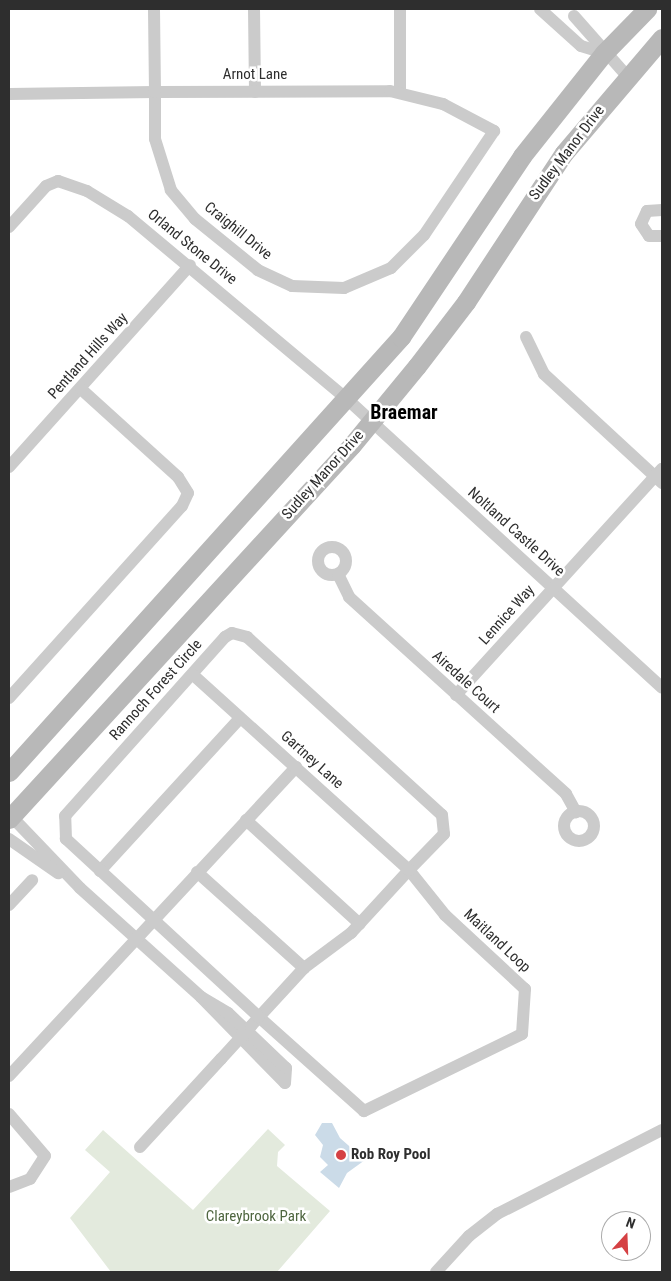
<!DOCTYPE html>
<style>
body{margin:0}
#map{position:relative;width:671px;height:1281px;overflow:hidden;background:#fff;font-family:"Roboto Condensed",sans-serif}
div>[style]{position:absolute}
.green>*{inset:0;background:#e3eadd}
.water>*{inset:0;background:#cbdbe8}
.street>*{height:12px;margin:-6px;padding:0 6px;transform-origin:6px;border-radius:6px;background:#cbcbcb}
.street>.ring{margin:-6px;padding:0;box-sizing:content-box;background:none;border:12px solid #cbcbcb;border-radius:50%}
.secondary>*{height:19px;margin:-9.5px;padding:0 9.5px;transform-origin:9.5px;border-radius:9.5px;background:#b8b8b8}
.dots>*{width:14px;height:14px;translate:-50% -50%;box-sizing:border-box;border:2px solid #fff;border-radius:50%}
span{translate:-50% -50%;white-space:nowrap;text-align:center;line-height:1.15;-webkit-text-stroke:5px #fff;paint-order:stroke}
.street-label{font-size:15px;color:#2e2e2e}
.poi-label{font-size:15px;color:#2e2e2e;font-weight:700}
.left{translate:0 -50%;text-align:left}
.park-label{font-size:15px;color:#4f6640}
.district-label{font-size:20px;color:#000;font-weight:700}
.frame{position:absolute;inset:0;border:10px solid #2e2e2e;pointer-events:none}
.north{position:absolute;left:601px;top:1211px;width:50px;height:50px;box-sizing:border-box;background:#fff;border:1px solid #ababab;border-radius:50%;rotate:20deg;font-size:14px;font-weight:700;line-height:20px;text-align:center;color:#2e2e2e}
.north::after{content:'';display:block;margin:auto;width:18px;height:22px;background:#d54144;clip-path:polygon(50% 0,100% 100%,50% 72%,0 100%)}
</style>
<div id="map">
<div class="green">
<div style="clip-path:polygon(268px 1129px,285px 1145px,278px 1152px,277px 1166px,330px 1211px,277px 1272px,111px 1272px,70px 1218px,110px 1172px,85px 1150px,103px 1130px,193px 1210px)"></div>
</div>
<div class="water">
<div style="clip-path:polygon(322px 1123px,332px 1123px,340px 1138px,365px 1160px,347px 1173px,339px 1188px,320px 1172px,328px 1165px,320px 1157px,323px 1145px,315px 1135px)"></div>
</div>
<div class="street">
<div style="left:254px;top:9px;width:83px;rotate:89.3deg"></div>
<div style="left:540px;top:9px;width:55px;rotate:42.1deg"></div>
<div style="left:581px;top:46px;width:24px;rotate:17deg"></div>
<div style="left:574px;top:16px;width:80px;rotate:48.5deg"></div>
<div style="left:400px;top:93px;width:84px;rotate:-90deg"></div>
<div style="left:9px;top:94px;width:146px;rotate:-0.8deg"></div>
<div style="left:155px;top:92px;width:235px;rotate:-0.2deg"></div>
<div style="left:390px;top:91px;width:55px;rotate:13.8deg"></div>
<div style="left:443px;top:104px;width:58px;rotate:27.9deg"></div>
<div style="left:494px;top:131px;width:125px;rotate:123.9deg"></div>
<div style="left:424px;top:235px;width:47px;rotate:135deg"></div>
<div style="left:391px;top:268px;width:51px;rotate:156.9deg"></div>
<div style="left:344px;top:288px;width:52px;rotate:-177.8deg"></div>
<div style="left:292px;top:286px;width:38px;rotate:-155deg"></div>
<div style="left:258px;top:270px;width:81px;rotate:-141deg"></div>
<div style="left:195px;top:219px;width:38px;rotate:-130deg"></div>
<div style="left:171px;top:190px;width:53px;rotate:-107.4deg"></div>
<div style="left:155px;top:139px;width:47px;rotate:-90deg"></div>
<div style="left:155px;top:92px;width:83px;rotate:-90.7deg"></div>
<div style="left:662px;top:210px;width:15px;rotate:176deg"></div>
<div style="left:647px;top:211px;width:14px;rotate:115deg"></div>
<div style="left:641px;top:224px;width:14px;rotate:56deg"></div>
<div style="left:649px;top:236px;width:13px"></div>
<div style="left:9px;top:227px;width:55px;rotate:-47.9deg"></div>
<div style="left:46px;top:186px;width:13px;rotate:-23deg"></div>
<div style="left:58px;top:181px;width:31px;rotate:19deg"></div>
<div style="left:87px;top:191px;width:48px;rotate:31.4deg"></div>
<div style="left:128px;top:216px;width:285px;rotate:39.9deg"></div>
<div style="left:347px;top:399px;width:427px;rotate:42.5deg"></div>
<div style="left:526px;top:337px;width:41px;rotate:64.1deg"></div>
<div style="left:544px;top:374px;width:161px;rotate:42.7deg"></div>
<div style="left:9px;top:467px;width:271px;rotate:-48.1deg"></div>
<div class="ring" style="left:318px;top:547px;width:16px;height:16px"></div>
<div style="left:338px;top:574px;width:25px;rotate:64deg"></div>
<div style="left:349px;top:597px;width:293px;rotate:42.2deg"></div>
<div style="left:566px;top:794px;width:21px;rotate:61deg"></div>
<div style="left:456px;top:695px;width:306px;rotate:-47.7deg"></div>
<div style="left:9px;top:698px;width:258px;rotate:-48deg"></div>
<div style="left:182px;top:506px;width:14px;rotate:-65deg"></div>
<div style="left:188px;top:493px;width:19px;rotate:-122deg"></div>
<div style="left:178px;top:477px;width:131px;rotate:-137.8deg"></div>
<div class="ring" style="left:564px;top:811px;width:18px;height:18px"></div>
<div style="left:11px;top:816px;width:100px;rotate:46.2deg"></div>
<div style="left:80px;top:888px;width:163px;rotate:42deg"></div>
<div style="left:201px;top:997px;width:120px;rotate:45.7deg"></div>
<div style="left:285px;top:1083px;width:15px;rotate:-86deg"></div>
<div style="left:286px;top:1068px;width:80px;rotate:-136.5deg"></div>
<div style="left:228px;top:1013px;width:31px;rotate:-149deg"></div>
<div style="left:246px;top:820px;width:154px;rotate:42.4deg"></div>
<div style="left:9px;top:839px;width:60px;rotate:34.8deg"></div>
<div style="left:100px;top:871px;width:207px;rotate:-47.5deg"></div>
<div style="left:197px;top:872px;width:144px;rotate:41.9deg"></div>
<div style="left:9px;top:905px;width:34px;rotate:-47deg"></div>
<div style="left:9px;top:1076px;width:422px;rotate:-47.1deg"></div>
<div style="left:9px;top:1114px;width:55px;rotate:49.4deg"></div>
<div style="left:45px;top:1156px;width:27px;rotate:123deg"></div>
<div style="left:30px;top:1179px;width:22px;rotate:159deg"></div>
<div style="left:140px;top:1147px;width:120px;rotate:-47.4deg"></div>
<div style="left:221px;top:1059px;width:45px;rotate:-47.7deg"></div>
<div style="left:251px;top:1026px;width:12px;rotate:-48deg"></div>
<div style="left:259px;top:1017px;width:67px;rotate:-47.4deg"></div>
<div style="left:304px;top:968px;width:59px;rotate:-36.7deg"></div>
<div style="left:351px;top:933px;width:86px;rotate:-47.4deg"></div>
<div style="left:409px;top:870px;width:58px;rotate:51.3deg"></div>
<div style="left:445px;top:915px;width:109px;rotate:42.8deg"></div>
<div style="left:525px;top:989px;width:45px;rotate:93.8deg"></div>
<div style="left:522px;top:1034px;width:176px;rotate:154deg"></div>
<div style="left:364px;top:1111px;width:141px;rotate:-138.2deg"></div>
<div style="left:259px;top:1017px;width:263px;rotate:-137.3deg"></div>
<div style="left:66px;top:839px;width:23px;rotate:-92deg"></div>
<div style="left:65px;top:816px;width:240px;rotate:-48.2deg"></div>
<div style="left:225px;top:637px;width:8px;rotate:-30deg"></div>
<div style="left:232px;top:633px;width:16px;rotate:15deg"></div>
<div style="left:247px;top:637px;width:264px;rotate:42.4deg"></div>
<div style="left:442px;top:815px;width:19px;rotate:84deg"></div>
<div style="left:444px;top:834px;width:50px;rotate:134.2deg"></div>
<div style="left:409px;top:870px;width:291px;rotate:-137.9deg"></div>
<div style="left:436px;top:1272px;width:49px;rotate:-47.5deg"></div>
<div style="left:469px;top:1236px;width:36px;rotate:-38deg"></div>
<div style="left:497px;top:1214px;width:185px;rotate:-27deg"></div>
</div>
<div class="secondary">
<div style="left:9px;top:772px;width:586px;rotate:-47.98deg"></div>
<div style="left:401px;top:337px;width:218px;rotate:-56.2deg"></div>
<div style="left:522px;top:156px;width:132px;rotate:-51.5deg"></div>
<div style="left:604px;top:53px;width:62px;rotate:-45.7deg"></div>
<div style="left:9px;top:819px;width:507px;rotate:-47.48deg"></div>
<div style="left:352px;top:445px;width:102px;rotate:-50.6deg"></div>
<div style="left:417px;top:366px;width:81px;rotate:-52.6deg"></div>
<div style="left:466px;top:302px;width:178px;rotate:-56.7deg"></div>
<div style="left:564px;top:153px;width:151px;rotate:-49.6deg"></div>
</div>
<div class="dots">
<div style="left:341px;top:1155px;background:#d54144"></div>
</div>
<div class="street-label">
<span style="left:255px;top:75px">Arnot Lane</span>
<span style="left:567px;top:153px;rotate:-53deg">Sudley Manor Drive</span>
<span style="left:238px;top:231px;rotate:39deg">Craighill Drive</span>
<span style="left:192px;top:247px;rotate:39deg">Orland Stone Drive</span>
<span style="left:88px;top:356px;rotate:-48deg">Pentland Hills Way</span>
<span style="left:323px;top:475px;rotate:-48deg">Sudley Manor Drive</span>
<span style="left:516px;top:532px;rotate:42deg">Noltland Castle Drive</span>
<span style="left:507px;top:615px;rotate:-48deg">Lennice Way</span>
<span style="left:466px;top:682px;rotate:42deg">Airedale Court</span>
<span style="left:156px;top:690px;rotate:-48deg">Rannoch Forest Circle</span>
<span style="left:312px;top:760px;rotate:42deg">Gartney Lane</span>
<span style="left:497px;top:941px;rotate:43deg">Maitland Loop</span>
</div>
<div class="poi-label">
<span class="left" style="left:351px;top:1155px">Rob Roy Pool</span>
</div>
<div class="park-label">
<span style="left:256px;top:1217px">Clareybrook Park</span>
</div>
<div class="district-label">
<span style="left:404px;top:412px">Braemar</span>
</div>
<div class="frame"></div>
<div class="north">N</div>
</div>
